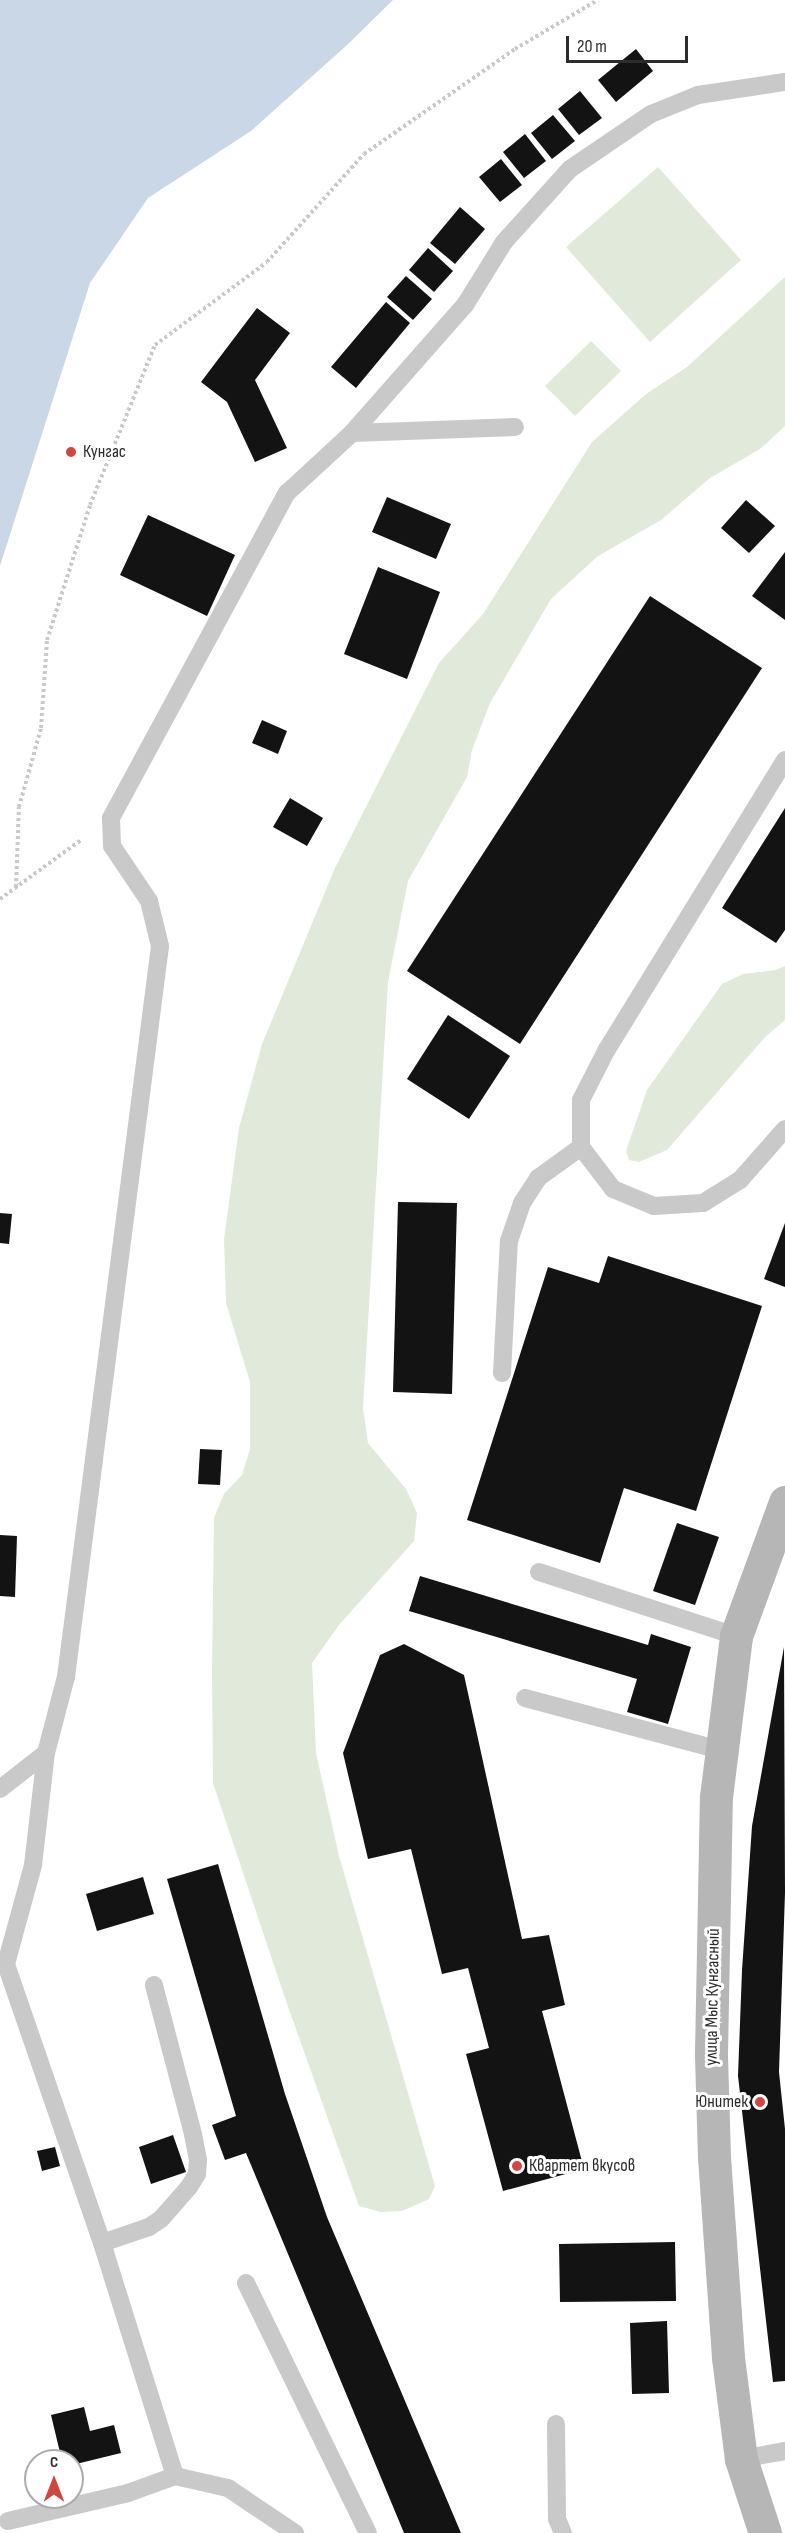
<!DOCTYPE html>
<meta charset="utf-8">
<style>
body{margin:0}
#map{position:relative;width:785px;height:2533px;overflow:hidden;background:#fff;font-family:"Sofia Sans Condensed",sans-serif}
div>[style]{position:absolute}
.green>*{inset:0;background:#e1e9db}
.water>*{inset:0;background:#c9d7e7}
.building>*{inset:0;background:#131313}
.path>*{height:4px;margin-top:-2px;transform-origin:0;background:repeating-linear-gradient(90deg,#c9c9c9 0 3px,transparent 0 6px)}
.lane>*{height:18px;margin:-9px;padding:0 9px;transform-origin:9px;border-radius:9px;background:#c9c9c9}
.secondary>*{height:33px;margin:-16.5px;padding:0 16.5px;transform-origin:16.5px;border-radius:16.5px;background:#b6b6b6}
.dots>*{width:16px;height:16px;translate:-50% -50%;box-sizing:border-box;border:3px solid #fff;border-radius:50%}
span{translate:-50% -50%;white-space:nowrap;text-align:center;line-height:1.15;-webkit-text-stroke:6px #fff;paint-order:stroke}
.poi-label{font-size:18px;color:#2c2c2c}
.left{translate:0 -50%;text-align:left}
.right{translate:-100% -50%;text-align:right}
.street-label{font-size:18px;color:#2c2c2c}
.north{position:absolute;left:24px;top:2449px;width:60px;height:60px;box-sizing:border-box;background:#fff;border:2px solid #ababab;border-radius:50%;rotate:0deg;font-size:16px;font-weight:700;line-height:24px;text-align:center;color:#2c2c2c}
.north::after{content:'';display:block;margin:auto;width:21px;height:27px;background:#d3463f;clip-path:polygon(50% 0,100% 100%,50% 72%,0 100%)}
.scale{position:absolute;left:566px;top:36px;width:122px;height:27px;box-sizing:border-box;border:3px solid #2c2c2c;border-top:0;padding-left:8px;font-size:18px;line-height:21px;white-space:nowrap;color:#2c2c2c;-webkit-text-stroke:4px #fff;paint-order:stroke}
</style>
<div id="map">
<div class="green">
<div style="clip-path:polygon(658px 167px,741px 260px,650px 342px,566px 247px)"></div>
<div style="clip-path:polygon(785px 277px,785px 426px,760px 449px,710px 478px,661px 520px,598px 556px,551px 599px,490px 703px,472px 750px,467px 777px,408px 881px,388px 982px,363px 1408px,368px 1443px,406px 1489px,417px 1513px,414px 1541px,339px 1625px,312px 1663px,316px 1753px,339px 1856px,435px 2186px,429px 2199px,402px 2211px,380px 2212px,359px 2206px,286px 2001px,213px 1783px,212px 1671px,214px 1518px,224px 1494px,242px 1475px,250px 1449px,250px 1382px,226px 1303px,224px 1239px,239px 1128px,262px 1044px,335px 868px,439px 663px,483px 614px,592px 442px,646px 394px,687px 367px)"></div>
<div style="clip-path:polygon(591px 341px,621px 371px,575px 416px,545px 386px)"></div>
<div style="clip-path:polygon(785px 966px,785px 1020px,765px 1037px,667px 1150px,639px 1162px,629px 1160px,626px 1151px,647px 1090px,722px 984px,743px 974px,776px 970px)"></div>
</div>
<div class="water">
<div style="clip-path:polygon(0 0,393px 0,346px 46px,251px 131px,148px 198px,90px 283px,0 566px)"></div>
</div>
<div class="building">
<div style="clip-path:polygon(636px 49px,653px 71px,616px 102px,598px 80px)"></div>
<div style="clip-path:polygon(580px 91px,602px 118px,579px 135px,558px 109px)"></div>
<div style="clip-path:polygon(553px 115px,575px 141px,552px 159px,531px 133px)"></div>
<div style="clip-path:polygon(525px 134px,546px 161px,524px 178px,503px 152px)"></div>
<div style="clip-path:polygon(501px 159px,522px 185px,500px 202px,479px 177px)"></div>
<div style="clip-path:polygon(460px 207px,485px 229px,455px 264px,430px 243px)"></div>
<div style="clip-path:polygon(428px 248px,453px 271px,434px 292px,409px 270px)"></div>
<div style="clip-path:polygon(406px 276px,432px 299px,413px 320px,387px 297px)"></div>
<div style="clip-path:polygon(386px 302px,410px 323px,356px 388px,331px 367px)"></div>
<div style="clip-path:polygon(257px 308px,290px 333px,255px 380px,287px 448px,255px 462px,227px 402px,201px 382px)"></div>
<div style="clip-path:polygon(387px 497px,451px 524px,436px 559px,372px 532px)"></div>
<div style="clip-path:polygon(746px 500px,775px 526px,749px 553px,721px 528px)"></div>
<div style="clip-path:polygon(148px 515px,235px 555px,207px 616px,120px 575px)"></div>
<div style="clip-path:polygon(785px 552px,785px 620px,752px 596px)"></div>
<div style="clip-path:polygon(378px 567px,440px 592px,407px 679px,344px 654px)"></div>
<div style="clip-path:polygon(650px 596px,762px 668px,520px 1044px,407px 971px)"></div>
<div style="clip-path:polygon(262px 720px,287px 731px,278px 754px,252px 743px)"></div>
<div style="clip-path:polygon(290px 798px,323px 818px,307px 846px,273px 827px)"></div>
<div style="clip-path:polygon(785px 808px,785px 930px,776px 943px,722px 908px)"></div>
<div style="clip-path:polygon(448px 1015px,510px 1056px,469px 1119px,407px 1079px)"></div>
<div style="clip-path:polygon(398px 1202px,457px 1203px,452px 1394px,393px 1392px)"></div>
<div style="clip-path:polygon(0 1213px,12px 1214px,9px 1244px,0 1243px)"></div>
<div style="clip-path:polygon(785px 1223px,785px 1287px,764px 1279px)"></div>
<div style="clip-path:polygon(608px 1256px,762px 1306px,696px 1511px,624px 1488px,600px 1563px,467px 1520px,548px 1267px,599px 1283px)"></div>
<div style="clip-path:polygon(200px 1449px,222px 1450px,220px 1485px,198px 1484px)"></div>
<div style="clip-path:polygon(677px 1523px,719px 1537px,695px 1605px,653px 1591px)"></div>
<div style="clip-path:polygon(0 1535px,17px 1536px,15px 1597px,0 1596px)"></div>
<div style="clip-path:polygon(420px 1576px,648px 1645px,651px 1634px,691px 1647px,668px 1724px,627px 1712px,637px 1679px,409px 1611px)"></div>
<div style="clip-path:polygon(404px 1644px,464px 1675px,522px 1939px,549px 1935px,565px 2005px,542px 2011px,584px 2169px,503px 2191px,466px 2054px,489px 2048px,468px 1968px,442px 1974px,411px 1849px,368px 1859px,343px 1753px,380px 1655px)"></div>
<div style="clip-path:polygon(784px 1647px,785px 1893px,779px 2072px,785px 2129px,785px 2381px,773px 2382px,738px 2076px,742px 1970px,752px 1826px)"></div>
<div style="clip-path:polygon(218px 1864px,285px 2094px,327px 2217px,461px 2533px,404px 2533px,246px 2153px,225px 2160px,212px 2125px,236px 2116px,167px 1879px)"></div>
<div style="clip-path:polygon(143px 1877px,154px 1914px,97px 1931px,86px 1894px)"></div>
<div style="clip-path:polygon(173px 2135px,186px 2172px,151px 2184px,139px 2147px)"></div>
<div style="clip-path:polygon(55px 2147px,60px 2166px,42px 2171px,37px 2151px)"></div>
<div style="clip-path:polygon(675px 2242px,676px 2301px,560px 2302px,559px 2244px)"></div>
<div style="clip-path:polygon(667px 2321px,669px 2393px,632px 2394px,630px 2323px)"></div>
<div style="clip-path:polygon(84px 2407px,90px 2431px,114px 2425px,121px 2453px,72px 2465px,72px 2461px,62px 2461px,51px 2415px)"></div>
</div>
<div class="path">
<div style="left:16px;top:887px;width:80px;rotate:-87.9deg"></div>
<div style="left:19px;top:807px;width:82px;rotate:-74.4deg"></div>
<div style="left:41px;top:728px;width:88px;rotate:-86.1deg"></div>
<div style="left:47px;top:640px;width:142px;rotate:-72.3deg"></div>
<div style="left:90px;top:505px;width:173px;rotate:-67.9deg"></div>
<div style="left:155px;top:345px;width:139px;rotate:-36.5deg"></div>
<div style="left:267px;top:262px;width:145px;rotate:-48.1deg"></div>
<div style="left:364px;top:154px;width:184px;rotate:-34.8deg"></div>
<div style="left:515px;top:49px;width:96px;rotate:-30.6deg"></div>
<div style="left:0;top:899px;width:100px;rotate:-36.1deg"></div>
</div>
<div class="lane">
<div style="left:352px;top:433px;width:163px;rotate:-2.1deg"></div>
<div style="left:785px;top:760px;width:339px;rotate:121.6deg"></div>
<div style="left:607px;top:1049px;width:57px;rotate:117deg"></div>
<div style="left:581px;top:1100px;width:47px;rotate:90deg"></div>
<div style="left:581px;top:1147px;width:53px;rotate:52.7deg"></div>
<div style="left:613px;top:1189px;width:44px;rotate:22.5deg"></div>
<div style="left:654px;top:1206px;width:49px;rotate:-3.5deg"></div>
<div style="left:703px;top:1203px;width:44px;rotate:-31.9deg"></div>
<div style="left:740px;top:1180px;width:68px;rotate:-48.6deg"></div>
<div style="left:502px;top:1373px;width:132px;rotate:-87deg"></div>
<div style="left:509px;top:1241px;width:40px;rotate:-71.1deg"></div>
<div style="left:522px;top:1203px;width:30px;rotate:-57deg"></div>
<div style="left:538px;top:1178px;width:53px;rotate:-35.8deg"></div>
<div style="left:539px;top:1572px;width:207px;rotate:18deg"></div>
<div style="left:525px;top:1698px;width:202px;rotate:14.9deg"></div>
<div style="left:0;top:1789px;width:58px;rotate:-38deg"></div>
<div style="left:102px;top:2243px;width:50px;rotate:-18.8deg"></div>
<div style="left:149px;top:2227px;width:14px;rotate:-34deg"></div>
<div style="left:161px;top:2219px;width:43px;rotate:-48.8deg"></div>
<div style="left:189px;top:2187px;width:15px;rotate:-58deg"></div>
<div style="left:197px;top:2174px;width:14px;rotate:-86deg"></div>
<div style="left:198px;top:2160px;width:26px;rotate:-101deg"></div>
<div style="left:193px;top:2134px;width:154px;rotate:-104.7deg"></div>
<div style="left:246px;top:2283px;width:278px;rotate:64deg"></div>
<div style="left:556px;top:2424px;width:95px;rotate:89.4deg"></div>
<div style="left:557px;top:2519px;width:15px;rotate:67deg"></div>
<div style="left:741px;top:2459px;width:45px;rotate:-10.3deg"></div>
<div style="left:175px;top:2476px;width:244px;rotate:-107.4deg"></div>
<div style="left:102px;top:2243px;width:295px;rotate:-109deg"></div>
<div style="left:6px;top:1964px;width:103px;rotate:-74.7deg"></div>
<div style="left:33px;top:1865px;width:113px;rotate:-83.4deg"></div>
<div style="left:46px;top:1753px;width:79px;rotate:-75.3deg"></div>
<div style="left:66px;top:1677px;width:737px;rotate:-82.67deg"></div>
<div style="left:160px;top:946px;width:46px;rotate:-103.7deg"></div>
<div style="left:149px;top:901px;width:66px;rotate:-123.9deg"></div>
<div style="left:112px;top:846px;width:28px;rotate:-92deg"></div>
<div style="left:111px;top:818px;width:370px;rotate:-61.6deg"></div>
<div style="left:287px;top:493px;width:88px;rotate:-42.7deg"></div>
<div style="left:352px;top:433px;width:171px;rotate:-48.6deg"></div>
<div style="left:465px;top:305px;width:74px;rotate:-58.2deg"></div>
<div style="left:504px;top:242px;width:98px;rotate:-47.9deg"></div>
<div style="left:570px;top:169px;width:98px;rotate:-34.2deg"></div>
<div style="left:651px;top:114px;width:51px;rotate:-22deg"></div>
<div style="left:698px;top:95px;width:88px;rotate:-8.5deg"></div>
<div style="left:8px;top:2521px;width:123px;rotate:-13.1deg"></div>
<div style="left:128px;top:2493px;width:50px;rotate:-19.9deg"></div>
<div style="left:175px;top:2476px;width:54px;rotate:12.8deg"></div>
<div style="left:228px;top:2488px;width:81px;rotate:33.9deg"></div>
</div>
<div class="secondary">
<div style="left:765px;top:2533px;width:78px;rotate:-108deg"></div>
<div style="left:741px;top:2459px;width:103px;rotate:-97.3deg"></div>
<div style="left:728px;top:2357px;width:200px;rotate:-94deg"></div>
<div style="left:714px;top:2157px;width:104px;rotate:-91.7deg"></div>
<div style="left:711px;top:2053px;width:256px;rotate:-88.9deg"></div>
<div style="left:716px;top:1797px;width:162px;rotate:-82.9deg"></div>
<div style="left:736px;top:1636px;width:143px;rotate:-69.9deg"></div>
</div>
<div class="dots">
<div style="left:71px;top:452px;background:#d3463f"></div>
<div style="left:760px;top:2102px;background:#d3463f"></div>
<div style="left:517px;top:2166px;background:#d3463f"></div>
</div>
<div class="poi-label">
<span class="left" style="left:83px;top:452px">Кунгас</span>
<span class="right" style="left:748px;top:2102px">Юнитек</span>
<span class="left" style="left:529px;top:2166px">Квартет вкусов</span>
</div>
<div class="street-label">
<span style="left:713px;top:1997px;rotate:-89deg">улица Мыс Кунгасный</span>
</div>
<div class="north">С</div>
<div class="scale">20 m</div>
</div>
